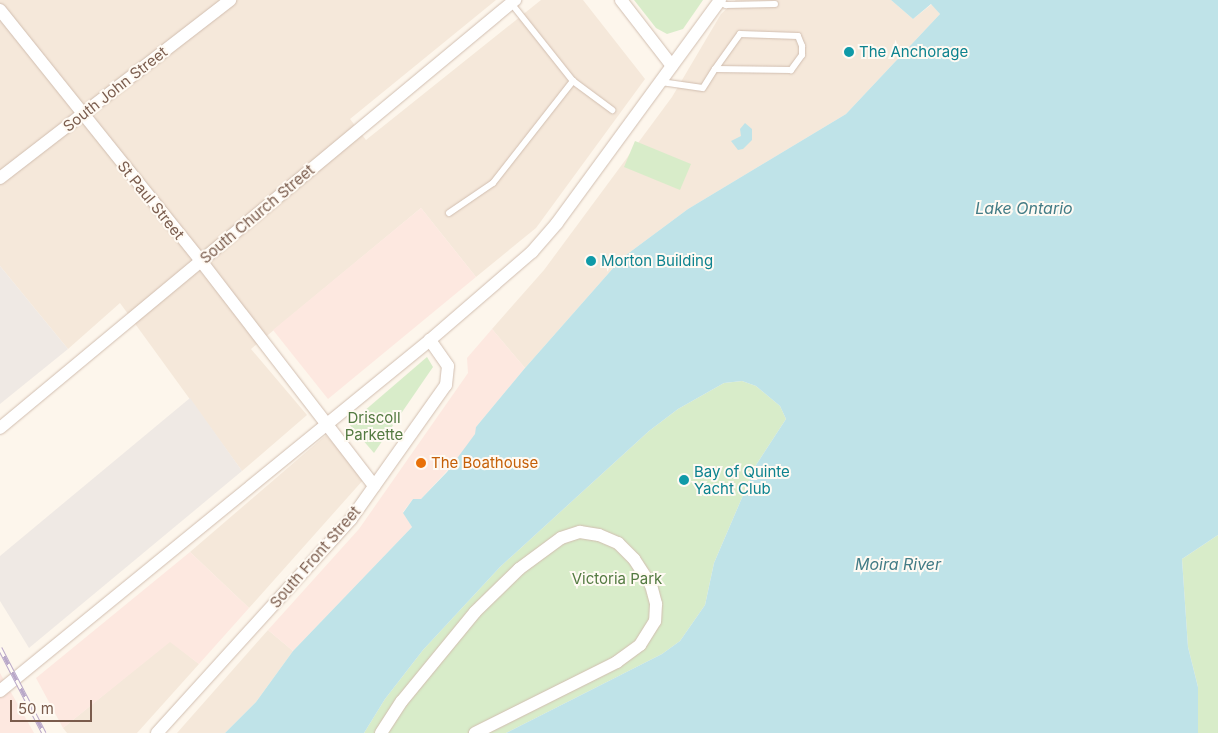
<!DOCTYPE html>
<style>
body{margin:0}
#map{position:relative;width:1218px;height:733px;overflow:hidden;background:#fdf6ec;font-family:Inter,sans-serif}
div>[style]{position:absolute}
.residential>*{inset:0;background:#f5e8da}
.commercial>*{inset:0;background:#fde8e0}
.industrial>*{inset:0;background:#efe9e4}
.green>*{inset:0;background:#d8ecc9}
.water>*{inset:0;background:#bfe3e8}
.roads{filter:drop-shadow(0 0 1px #d1beb0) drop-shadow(0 0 1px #d1beb0)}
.service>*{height:6px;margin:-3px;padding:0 3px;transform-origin:3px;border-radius:3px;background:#fff}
.minor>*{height:12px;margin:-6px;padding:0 6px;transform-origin:6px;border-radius:6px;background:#fff}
.rail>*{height:5px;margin-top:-2.5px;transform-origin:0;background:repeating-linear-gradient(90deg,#fffaf3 0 9px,#b9a8c9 0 18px);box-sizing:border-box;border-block:1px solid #b9a8c9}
.dots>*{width:14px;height:14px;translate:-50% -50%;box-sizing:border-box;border:2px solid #fffaf3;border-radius:50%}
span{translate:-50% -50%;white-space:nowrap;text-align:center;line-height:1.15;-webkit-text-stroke:4px #fffaf3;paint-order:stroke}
.culture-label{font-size:15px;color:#0d838f}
.left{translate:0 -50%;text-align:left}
.street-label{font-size:15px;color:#7a5c4d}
.park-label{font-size:15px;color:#537a41}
.food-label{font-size:15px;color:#c56008}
.water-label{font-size:16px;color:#437c86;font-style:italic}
.scale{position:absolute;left:10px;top:700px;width:82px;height:22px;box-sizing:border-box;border:2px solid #7a5c4d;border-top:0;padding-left:6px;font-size:15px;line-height:18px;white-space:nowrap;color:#7a5c4d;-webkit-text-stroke:4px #fffaf3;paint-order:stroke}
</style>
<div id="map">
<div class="residential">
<div style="clip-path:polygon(0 0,496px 0,350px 119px,366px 140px,541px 0,583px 0,645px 79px,536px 228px,476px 277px,421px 208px,251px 349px,307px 415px,242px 471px,120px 303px,68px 349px,0 266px)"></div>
<div style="clip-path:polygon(736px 0,891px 0,913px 19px,932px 4px,940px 14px,846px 114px,688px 209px,622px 258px,525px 368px,492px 329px,544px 270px,672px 97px,721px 14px)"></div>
<div style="clip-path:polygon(326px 435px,364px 479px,249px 608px,190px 552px)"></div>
<div style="clip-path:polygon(268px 630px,293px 651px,256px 702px,225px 733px,177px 733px)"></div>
<div style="clip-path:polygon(170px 641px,199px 664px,137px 733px,67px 733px,63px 728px)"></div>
</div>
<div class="commercial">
<div style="clip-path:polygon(421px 208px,476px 277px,328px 399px,273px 330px)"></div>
<div style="clip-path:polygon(492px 329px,525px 368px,476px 427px,476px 434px,460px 457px,421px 499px,413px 499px,403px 512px,412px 527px,293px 651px,268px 630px,359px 529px,468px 373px,467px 358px)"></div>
<div style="clip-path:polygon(190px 552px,249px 608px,199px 664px,170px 642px,63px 728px,36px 678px)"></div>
<div style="clip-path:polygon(0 673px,34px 733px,0 733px)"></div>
</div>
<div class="industrial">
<div style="clip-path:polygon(0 266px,68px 349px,0 404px)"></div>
<div style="clip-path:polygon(190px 398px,242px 471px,29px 648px,0 601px,0 556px)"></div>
</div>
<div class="green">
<div style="clip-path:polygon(634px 0,703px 0,683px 29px,667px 34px,656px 28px)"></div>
<div style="clip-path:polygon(635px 141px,691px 164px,680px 190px,624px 167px)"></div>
<div style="clip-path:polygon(427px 357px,433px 367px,374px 453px,349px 424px)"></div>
<div style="clip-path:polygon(742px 381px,756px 386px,780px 406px,786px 419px,756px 465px,714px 563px,705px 605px,680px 641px,662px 654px,506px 733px,364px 733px,385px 699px,423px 650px,500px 567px,649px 431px,678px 409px,724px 383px)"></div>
<div style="clip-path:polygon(1218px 535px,1218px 733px,1198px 733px,1198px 687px,1188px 647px,1182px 559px)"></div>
</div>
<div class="water">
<div style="clip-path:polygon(891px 0,1218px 0,1218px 535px,1182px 559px,1188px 647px,1198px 687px,1198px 733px,506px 733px,662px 654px,680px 641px,705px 605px,714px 563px,756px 465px,786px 419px,780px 406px,756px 386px,742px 381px,724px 383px,678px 409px,649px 431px,500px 567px,423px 650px,385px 699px,364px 733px,225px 733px,256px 702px,293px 651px,412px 527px,403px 513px,413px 499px,421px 499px,447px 472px,475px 434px,476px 427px,525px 368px,622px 258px,688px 209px,846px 114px,940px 14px,931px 4px,913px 19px)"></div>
<div style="clip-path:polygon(745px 123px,752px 129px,752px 140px,743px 149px,738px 150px,731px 141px,741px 136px,740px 129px)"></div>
</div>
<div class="roads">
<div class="service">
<div style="left:718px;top:2px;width:9px;rotate:21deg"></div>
<div style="left:726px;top:5px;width:49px;rotate:-1.2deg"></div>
<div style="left:511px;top:3px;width:100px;rotate:51.5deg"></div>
<div style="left:573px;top:81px;width:49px;rotate:36.6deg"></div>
<div style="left:661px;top:82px;width:42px;rotate:8.1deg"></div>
<div style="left:703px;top:88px;width:22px;rotate:-58deg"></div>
<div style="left:715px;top:69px;width:43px;rotate:-54.5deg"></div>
<div style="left:740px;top:34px;width:58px;rotate:2deg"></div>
<div style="left:798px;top:36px;width:11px;rotate:68deg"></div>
<div style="left:802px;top:46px;width:9px;rotate:90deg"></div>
<div style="left:802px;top:55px;width:19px;rotate:126deg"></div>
<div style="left:791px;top:70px;width:76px;rotate:-179.2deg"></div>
<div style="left:449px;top:213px;width:53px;rotate:-34.3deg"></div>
<div style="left:493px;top:183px;width:130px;rotate:-51.9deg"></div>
</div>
<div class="minor">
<div style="left:621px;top:0;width:83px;rotate:52.3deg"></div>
<div style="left:0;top:10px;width:322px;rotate:51.3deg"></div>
<div style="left:201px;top:261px;width:284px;rotate:52.4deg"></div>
<div style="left:0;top:178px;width:291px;rotate:-37.7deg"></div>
<div style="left:0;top:428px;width:670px;rotate:-39.73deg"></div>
<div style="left:0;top:691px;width:555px;rotate:-39.22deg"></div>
<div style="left:430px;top:340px;width:135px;rotate:-40.8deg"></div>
<div style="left:532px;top:252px;width:38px;rotate:-49deg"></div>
<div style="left:557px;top:223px;width:276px;rotate:-53.8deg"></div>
<div style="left:157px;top:733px;width:289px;rotate:-47.8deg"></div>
<div style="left:351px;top:519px;width:164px;rotate:-54.7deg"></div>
<div style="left:446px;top:385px;width:19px;rotate:-84deg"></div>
<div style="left:448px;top:366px;width:32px;rotate:-125deg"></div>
<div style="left:381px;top:733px;width:38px;rotate:-57deg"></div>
<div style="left:402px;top:701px;width:115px;rotate:-50.6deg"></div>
<div style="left:475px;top:612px;width:62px;rotate:-44.3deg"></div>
<div style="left:519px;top:569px;width:52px;rotate:-36.4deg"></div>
<div style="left:561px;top:538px;width:20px;rotate:-18deg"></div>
<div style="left:580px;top:532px;width:19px;rotate:9deg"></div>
<div style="left:599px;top:535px;width:21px;rotate:23deg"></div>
<div style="left:618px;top:543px;width:23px;rotate:45deg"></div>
<div style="left:634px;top:559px;width:31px;rotate:57deg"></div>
<div style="left:651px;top:585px;width:20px;rotate:75deg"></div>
<div style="left:656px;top:604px;width:17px;rotate:93deg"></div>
<div style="left:655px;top:621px;width:28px;rotate:122deg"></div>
<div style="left:640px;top:645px;width:29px;rotate:144deg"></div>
<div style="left:617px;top:662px;width:159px;rotate:153.4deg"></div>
</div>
</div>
<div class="rail">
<div style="left:0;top:648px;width:96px;rotate:62.6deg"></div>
</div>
<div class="dots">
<div style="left:849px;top:52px;background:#0f9aa8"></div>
<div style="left:591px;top:261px;background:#0f9aa8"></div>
<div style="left:421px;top:463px;background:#e8710a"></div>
<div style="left:684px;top:480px;background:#0f9aa8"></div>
</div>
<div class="culture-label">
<span class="left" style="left:859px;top:52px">The Anchorage</span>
<span class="left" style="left:601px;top:261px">Morton Building</span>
<span class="left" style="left:694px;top:480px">Bay of Quinte<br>Yacht Club</span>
</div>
<div class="street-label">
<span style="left:115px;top:89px;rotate:-38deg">South John Street</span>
<span style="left:151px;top:200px;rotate:51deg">St Paul Street</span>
<span style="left:257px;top:214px;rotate:-40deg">South Church Street</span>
<span style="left:315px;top:557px;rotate:-49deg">South Front Street</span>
</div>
<div class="park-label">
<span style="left:374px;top:426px">Driscoll<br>Parkette</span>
<span style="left:617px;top:579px">Victoria Park</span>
</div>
<div class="food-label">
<span class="left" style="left:431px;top:463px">The Boathouse</span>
</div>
<div class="water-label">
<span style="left:1024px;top:208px">Lake Ontario</span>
<span style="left:898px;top:564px">Moira River</span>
</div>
<div class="scale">50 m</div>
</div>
